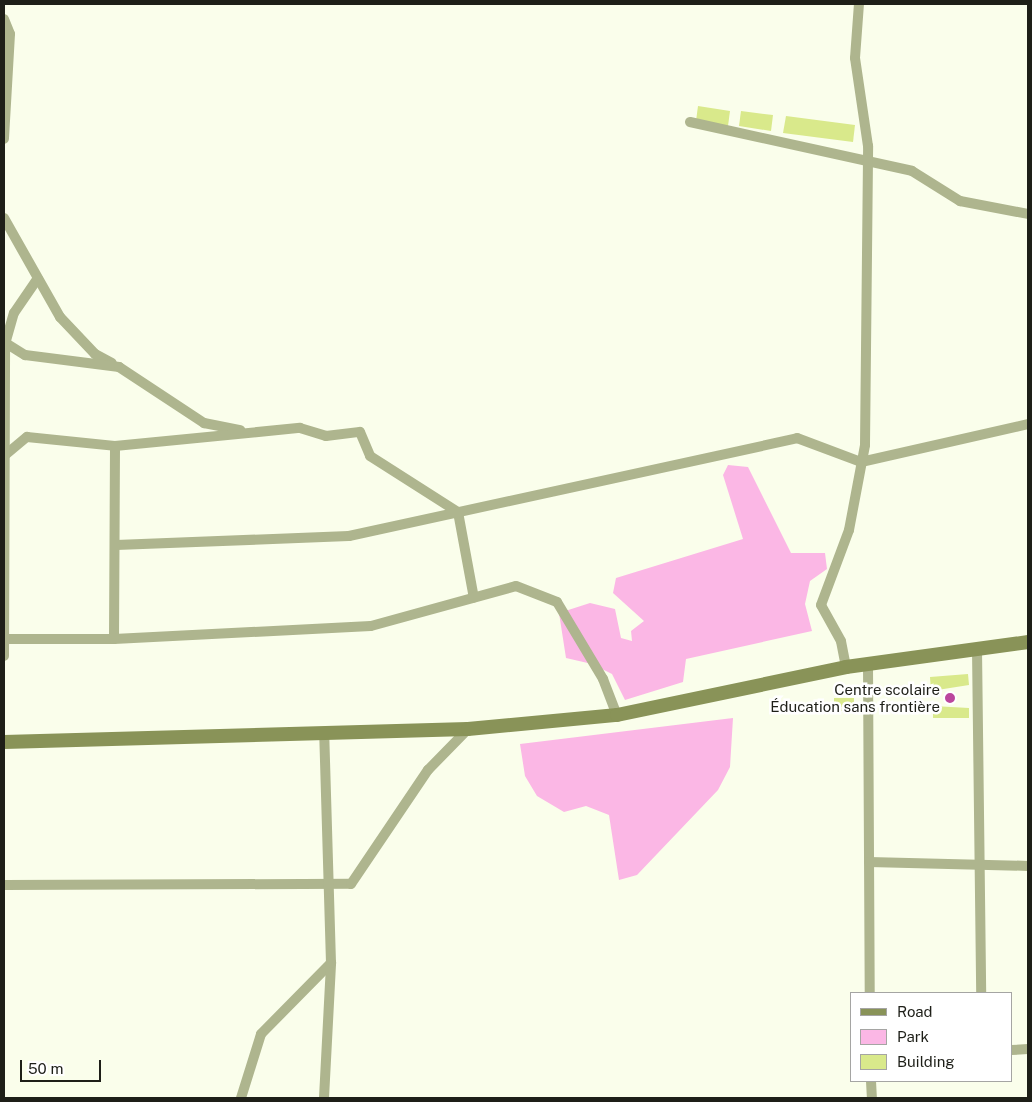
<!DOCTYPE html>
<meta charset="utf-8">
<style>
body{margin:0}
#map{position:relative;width:1032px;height:1102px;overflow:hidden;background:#fafeeb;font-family:"Public Sans",sans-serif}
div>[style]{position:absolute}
.green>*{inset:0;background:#fbb7e5}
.building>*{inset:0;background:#d9e98b}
.minor>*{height:10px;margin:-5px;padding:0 5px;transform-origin:5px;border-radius:5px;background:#aeb58e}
.secondary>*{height:14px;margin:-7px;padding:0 7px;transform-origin:7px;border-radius:7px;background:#899358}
.dots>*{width:14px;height:14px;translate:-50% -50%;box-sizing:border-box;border:2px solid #fff;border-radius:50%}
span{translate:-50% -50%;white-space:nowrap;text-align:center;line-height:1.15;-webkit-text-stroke:5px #fff;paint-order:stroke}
.poi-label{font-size:15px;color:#1e1f18}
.right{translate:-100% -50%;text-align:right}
.frame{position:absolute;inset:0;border:5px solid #1e1f18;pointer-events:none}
.legend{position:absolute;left:850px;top:992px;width:162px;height:90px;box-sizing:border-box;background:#fff;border:1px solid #a5a5a3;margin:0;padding:6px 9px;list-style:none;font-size:15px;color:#1e1f18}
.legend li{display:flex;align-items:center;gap:10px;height:25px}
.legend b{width:25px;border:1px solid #a5a5a3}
.scale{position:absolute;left:20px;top:1060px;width:81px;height:22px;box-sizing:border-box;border:2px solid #1e1f18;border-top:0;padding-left:6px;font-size:15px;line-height:18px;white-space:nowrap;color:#1e1f18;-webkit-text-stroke:4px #fff;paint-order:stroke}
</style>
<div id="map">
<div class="green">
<div style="clip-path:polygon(728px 465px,748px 467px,791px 553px,825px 553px,827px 569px,810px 581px,805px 604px,812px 631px,686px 659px,683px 682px,625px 700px,612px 674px,592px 664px,566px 658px,559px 613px,590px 603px,615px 609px,621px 638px,632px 641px,631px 631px,644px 621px,613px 593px,616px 578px,743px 539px,723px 475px)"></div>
<div style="clip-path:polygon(733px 718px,730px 767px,718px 790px,637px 875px,619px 880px,609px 815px,586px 806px,564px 812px,537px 796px,525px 776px,520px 744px)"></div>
</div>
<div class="building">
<div style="clip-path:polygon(698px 106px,730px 111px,728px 126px,696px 121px)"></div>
<div style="clip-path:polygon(741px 111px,773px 115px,771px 131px,739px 126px)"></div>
<div style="clip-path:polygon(786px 116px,855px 125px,853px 142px,783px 133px)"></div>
<div style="clip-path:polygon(968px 674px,969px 685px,931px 691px,930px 677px)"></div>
<div style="clip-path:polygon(834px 698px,854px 698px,854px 711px,834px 711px)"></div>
<div style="clip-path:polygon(933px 706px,969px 708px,969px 718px,933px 718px)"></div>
</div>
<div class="minor">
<div style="left:4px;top:19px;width:16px;rotate:68deg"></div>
<div style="left:10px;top:34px;width:105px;rotate:93.3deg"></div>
<div style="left:690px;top:122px;width:227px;rotate:12.4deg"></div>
<div style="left:912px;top:171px;width:57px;rotate:32deg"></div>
<div style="left:960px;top:201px;width:69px;rotate:10.8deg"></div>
<div style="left:4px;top:218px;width:114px;rotate:60.5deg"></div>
<div style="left:60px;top:317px;width:51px;rotate:46.6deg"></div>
<div style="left:95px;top:354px;width:19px;rotate:28deg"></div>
<div style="left:4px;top:342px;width:25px;rotate:32deg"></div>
<div style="left:25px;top:355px;width:95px;rotate:7.3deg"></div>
<div style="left:119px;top:367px;width:102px;rotate:33.4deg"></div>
<div style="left:204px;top:423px;width:37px;rotate:11deg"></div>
<div style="left:4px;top:456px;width:30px;rotate:-40deg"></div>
<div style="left:27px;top:437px;width:88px;rotate:5.8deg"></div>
<div style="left:115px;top:446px;width:186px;rotate:-5.6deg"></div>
<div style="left:300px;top:428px;width:27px;rotate:17deg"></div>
<div style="left:326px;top:436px;width:34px;rotate:-7deg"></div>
<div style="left:360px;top:432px;width:26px;rotate:67deg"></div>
<div style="left:370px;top:456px;width:104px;rotate:32.5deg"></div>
<div style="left:458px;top:512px;width:87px;rotate:79.5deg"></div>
<div style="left:116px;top:545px;width:233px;rotate:-2.2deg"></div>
<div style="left:349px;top:536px;width:459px;rotate:-12.3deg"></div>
<div style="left:797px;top:438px;width:68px;rotate:20.6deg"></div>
<div style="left:861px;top:462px;width:171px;rotate:-12.8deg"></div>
<div style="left:4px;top:639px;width:110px"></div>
<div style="left:114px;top:639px;width:257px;rotate:-2.9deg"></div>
<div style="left:371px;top:626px;width:150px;rotate:-15.4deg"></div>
<div style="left:516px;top:586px;width:44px;rotate:21.3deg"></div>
<div style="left:557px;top:602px;width:90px;rotate:59.1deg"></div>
<div style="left:603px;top:679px;width:39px;rotate:69deg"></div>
<div style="left:114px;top:639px;width:193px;rotate:-89.7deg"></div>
<div style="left:977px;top:649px;width:344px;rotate:89.3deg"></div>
<div style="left:4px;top:656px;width:312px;rotate:-89.8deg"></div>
<div style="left:5px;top:344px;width:32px;rotate:-74deg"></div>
<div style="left:14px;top:313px;width:42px;rotate:-55.6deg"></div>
<div style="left:868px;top:664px;width:329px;rotate:89.7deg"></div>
<div style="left:846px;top:667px;width:26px;rotate:-101deg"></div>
<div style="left:841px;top:641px;width:41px;rotate:-119.1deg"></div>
<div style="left:821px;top:605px;width:80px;rotate:-69.5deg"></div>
<div style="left:849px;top:530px;width:86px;rotate:-79.3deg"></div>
<div style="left:865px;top:445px;width:299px;rotate:-89.4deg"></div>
<div style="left:868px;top:146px;width:89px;rotate:-98.4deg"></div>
<div style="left:855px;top:58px;width:54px;rotate:-85.8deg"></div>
<div style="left:869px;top:862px;width:159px;rotate:1.4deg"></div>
<div style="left:4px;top:885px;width:347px;rotate:-0.2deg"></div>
<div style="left:351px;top:884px;width:138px;rotate:-56deg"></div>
<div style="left:428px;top:770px;width:57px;rotate:-45.7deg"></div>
<div style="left:1011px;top:1050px;width:17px;rotate:-3deg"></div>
<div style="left:871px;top:1081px;width:17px;rotate:87deg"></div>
<div style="left:241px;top:1098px;width:67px;rotate:-72.6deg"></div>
<div style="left:261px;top:1034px;width:100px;rotate:-45.4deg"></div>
<div style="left:324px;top:1098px;width:135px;rotate:-87deg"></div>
<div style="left:331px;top:963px;width:231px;rotate:-91.7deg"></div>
</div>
<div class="secondary">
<div style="left:4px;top:742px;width:464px;rotate:-1.6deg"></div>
<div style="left:468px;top:729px;width:150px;rotate:-5.4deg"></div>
<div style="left:617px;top:715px;width:234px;rotate:-11.8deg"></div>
<div style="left:846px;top:667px;width:184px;rotate:-7.8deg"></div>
</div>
<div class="dots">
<div style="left:950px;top:698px;background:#bb469d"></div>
</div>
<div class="poi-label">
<span class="right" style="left:940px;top:698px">Centre scolaire<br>Éducation sans frontière</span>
</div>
<div class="frame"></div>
<ul class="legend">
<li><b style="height:6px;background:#899358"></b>Road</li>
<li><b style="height:14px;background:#fbb7e5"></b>Park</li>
<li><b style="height:14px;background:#d9e98b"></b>Building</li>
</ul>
<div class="scale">50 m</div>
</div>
